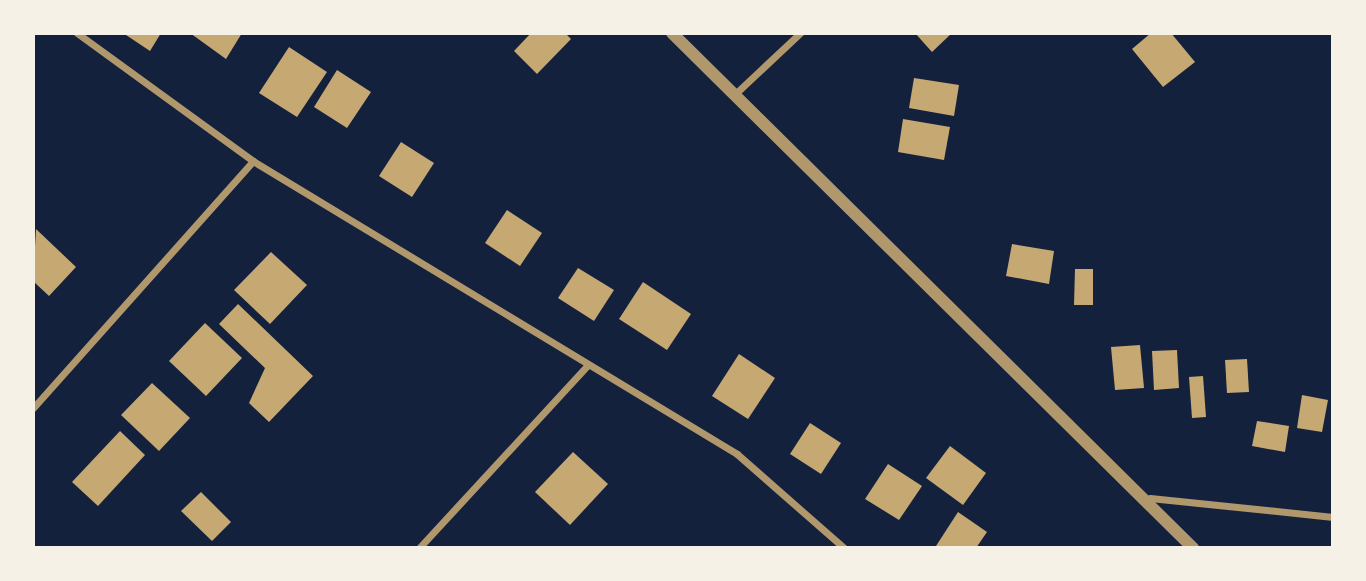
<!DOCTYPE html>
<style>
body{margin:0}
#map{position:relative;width:1366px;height:581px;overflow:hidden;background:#14213d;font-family:Bitter,serif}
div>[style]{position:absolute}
.building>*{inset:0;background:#c6a872}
.minor>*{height:7px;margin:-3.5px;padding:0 3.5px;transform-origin:3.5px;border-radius:3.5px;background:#b1986c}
.tertiary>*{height:12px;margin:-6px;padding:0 6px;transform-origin:6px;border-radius:6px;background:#b1986c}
span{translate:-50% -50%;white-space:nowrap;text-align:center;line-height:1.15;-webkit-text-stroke:7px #f6f1e7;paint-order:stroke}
.frame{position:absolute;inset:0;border:35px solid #f6f1e7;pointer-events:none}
</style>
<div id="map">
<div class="building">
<div style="clip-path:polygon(123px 33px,161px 33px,150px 51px)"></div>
<div style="clip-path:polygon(190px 33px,242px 33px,226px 59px)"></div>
<div style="clip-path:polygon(531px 33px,565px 33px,571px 39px,537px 74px,514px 51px)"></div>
<div style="clip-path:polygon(915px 33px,952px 33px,932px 52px)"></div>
<div style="clip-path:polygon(1151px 33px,1171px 33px,1195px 62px,1163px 87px,1132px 49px)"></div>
<div style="clip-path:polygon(289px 47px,327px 72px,297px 117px,259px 93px)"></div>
<div style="clip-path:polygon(337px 70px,371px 92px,347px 128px,314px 107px)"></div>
<div style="clip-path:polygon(914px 78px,959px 85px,954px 116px,909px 108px)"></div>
<div style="clip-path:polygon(903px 119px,950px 127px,944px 160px,898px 152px)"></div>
<div style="clip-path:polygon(401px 142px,434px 163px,412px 197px,379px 176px)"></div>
<div style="clip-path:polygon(507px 210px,542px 233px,520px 266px,485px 243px)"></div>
<div style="clip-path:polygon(36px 229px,76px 267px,49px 296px,33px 281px)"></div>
<div style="clip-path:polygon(1012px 244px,1054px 251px,1049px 284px,1006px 276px)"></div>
<div style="clip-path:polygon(271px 252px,307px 285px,270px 324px,234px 290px)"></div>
<div style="clip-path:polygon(578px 268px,614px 290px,594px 321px,558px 298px)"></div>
<div style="clip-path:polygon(1075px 269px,1093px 269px,1093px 305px,1074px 305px)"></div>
<div style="clip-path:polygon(643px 282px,691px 314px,667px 350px,619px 319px)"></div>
<div style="clip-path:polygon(238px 304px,313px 376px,269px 422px,249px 403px,265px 368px,219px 324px)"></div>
<div style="clip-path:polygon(205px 323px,242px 358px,206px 396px,169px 361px)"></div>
<div style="clip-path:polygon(1140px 345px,1144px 388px,1115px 390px,1111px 347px)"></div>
<div style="clip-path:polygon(1177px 350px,1179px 388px,1154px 390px,1152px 351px)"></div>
<div style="clip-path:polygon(739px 354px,775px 378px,748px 419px,712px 396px)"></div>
<div style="clip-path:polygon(1247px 359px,1249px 392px,1227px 393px,1225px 360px)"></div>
<div style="clip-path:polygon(1203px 376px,1206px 417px,1192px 418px,1189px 377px)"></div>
<div style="clip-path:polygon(152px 383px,190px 418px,159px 451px,121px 415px)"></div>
<div style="clip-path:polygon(1302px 395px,1328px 400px,1322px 432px,1297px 428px)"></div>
<div style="clip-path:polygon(1257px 421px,1289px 426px,1285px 452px,1252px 446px)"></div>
<div style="clip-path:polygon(810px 423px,841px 443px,821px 474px,790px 454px)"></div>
<div style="clip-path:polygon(120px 431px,145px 455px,98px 506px,72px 482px)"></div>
<div style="clip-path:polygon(950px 446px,986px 473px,963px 505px,926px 478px)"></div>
<div style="clip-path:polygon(573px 452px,608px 484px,570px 525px,535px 492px)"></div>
<div style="clip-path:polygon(888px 464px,922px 486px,899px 520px,865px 499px)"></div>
<div style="clip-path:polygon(201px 492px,231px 522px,212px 541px,181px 511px)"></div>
<div style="clip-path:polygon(958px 512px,987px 532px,976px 548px,936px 546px)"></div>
</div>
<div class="minor">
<div style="left:77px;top:33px;width:218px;rotate:36deg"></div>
<div style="left:253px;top:161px;width:566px;rotate:31.19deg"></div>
<div style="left:737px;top:454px;width:142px;rotate:41.3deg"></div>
<div style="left:734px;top:95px;width:91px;rotate:-43.2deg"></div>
<div style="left:33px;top:408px;width:331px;rotate:-48.3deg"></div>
<div style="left:1150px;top:498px;width:184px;rotate:5.9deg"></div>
<div style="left:419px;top:548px;width:248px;rotate:-47.3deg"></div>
</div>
<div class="tertiary">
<div style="left:672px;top:33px;width:733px;rotate:44.67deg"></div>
</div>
<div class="frame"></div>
</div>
